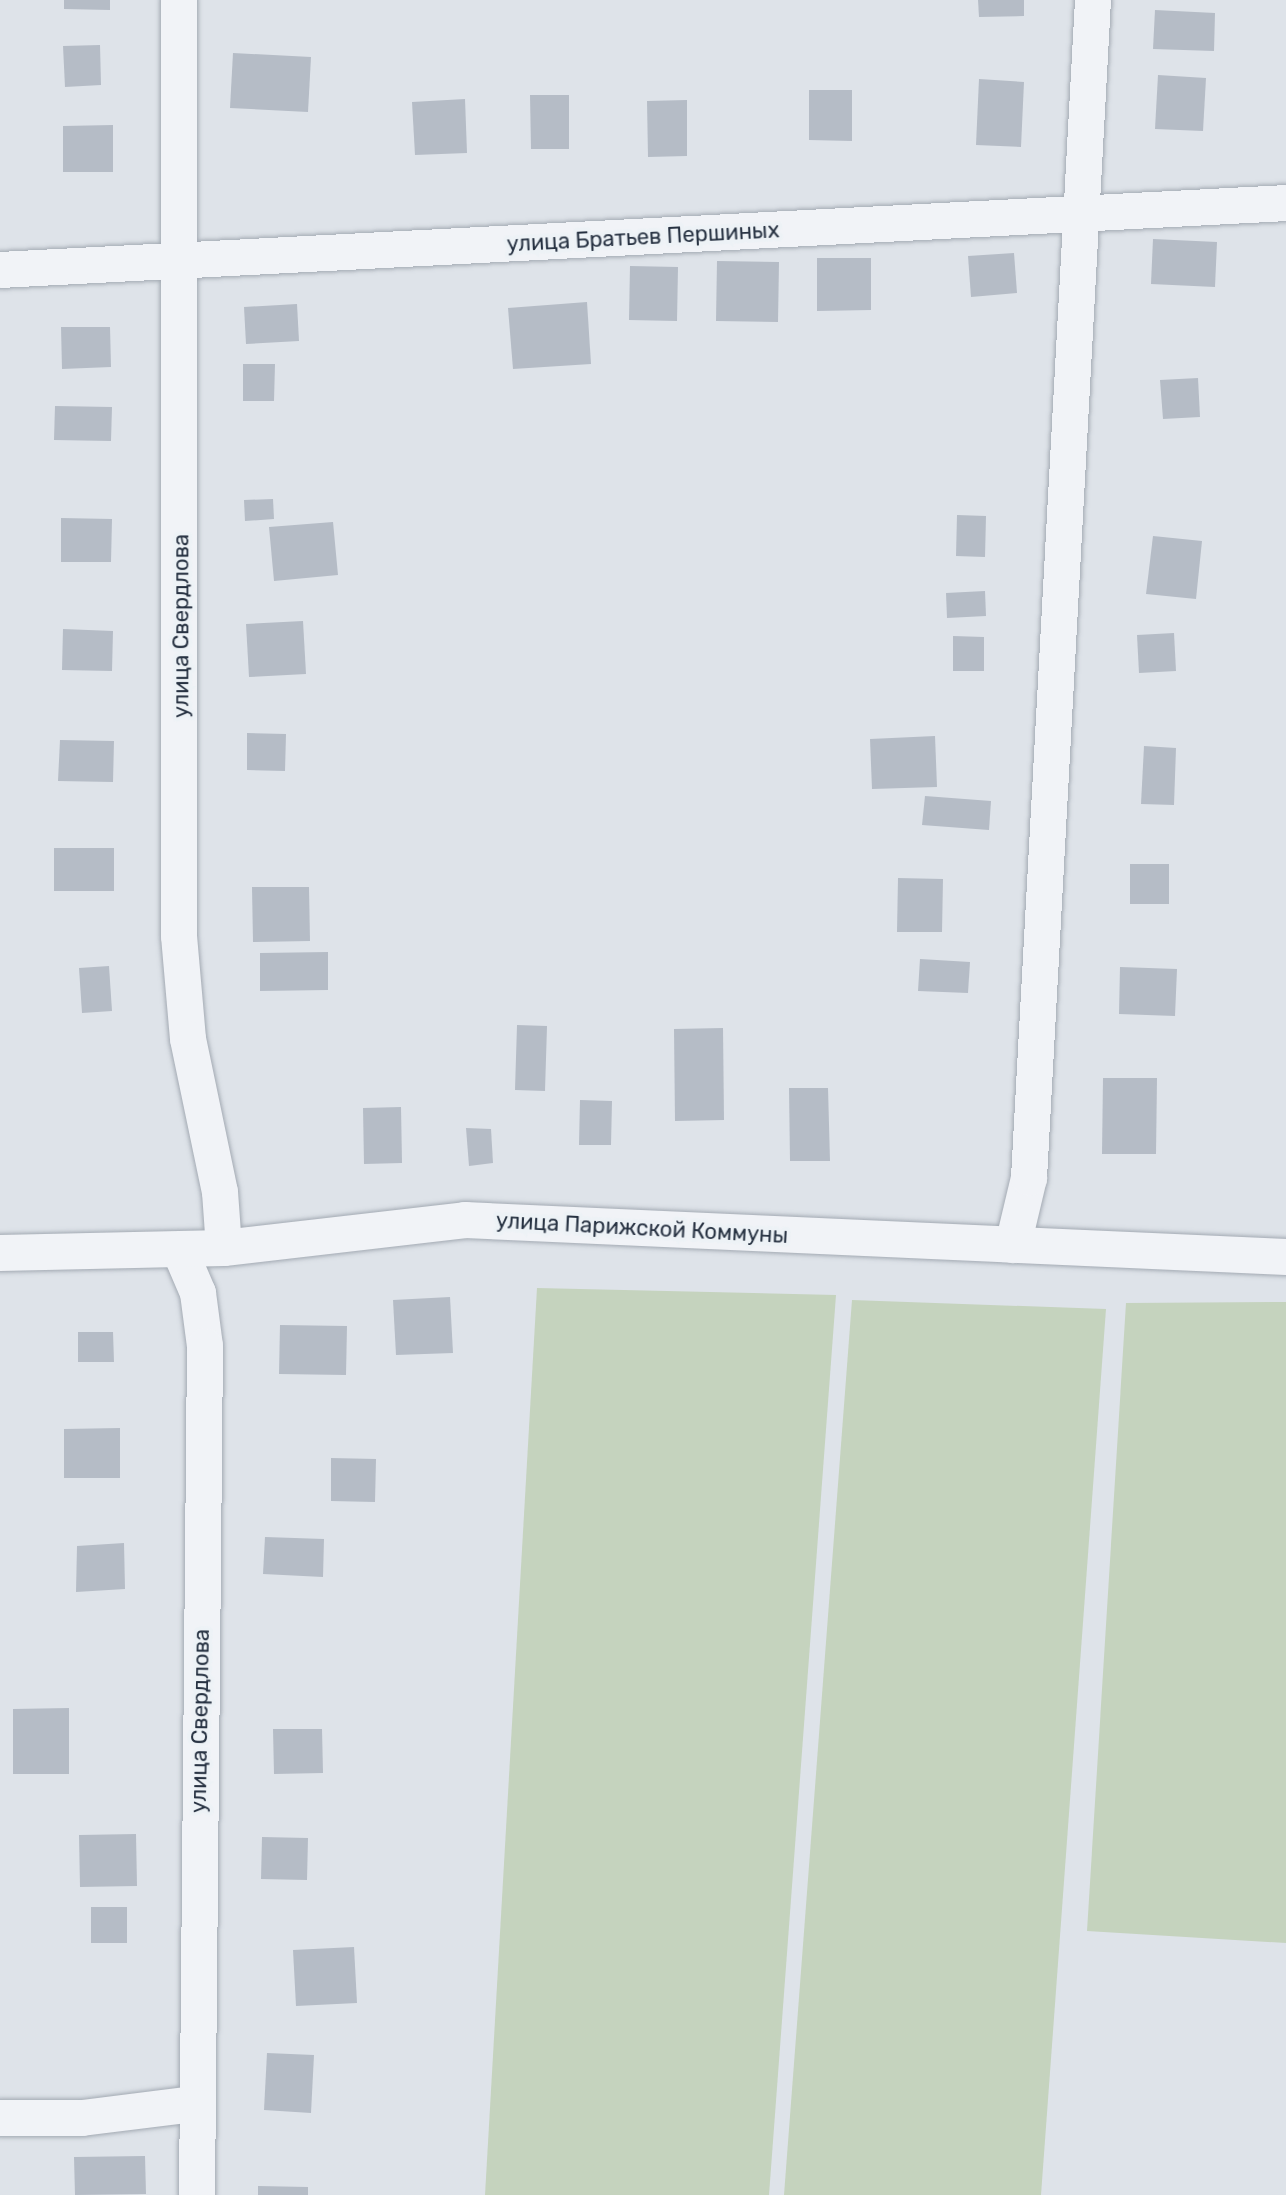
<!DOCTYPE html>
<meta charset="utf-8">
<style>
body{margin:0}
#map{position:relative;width:1286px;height:2195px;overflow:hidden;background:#dee3e9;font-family:Rubik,sans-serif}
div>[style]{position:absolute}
.green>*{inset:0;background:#c5d3be}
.building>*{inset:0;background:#b5bcc6}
.roads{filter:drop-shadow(0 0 2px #a3aab3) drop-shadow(0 0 2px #a3aab3)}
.street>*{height:36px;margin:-18px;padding:0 18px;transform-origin:18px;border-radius:18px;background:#f1f3f7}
span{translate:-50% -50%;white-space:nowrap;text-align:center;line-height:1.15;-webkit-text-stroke:8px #edf2f6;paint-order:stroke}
.street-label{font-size:22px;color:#263141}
</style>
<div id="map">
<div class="green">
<div style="clip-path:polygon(537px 1288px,836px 1295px,769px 2195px,485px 2195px)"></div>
<div style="clip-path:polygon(852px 1300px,1106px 1309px,1041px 2195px,784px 2195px)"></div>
<div style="clip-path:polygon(1286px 1302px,1286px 1943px,1087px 1931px,1126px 1303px)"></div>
</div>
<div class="building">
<div style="clip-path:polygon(64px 0,110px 0,110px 10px,64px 9px)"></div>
<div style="clip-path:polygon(978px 0,1024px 0,1024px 16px,979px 17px)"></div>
<div style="clip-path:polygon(1155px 10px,1215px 13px,1214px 51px,1153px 49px)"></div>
<div style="clip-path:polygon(100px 45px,101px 85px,65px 87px,63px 46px)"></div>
<div style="clip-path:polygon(233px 53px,311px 57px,308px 112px,230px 108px)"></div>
<div style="clip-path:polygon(1158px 75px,1206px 78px,1203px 131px,1155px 129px)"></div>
<div style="clip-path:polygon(979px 79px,1024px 82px,1021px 147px,976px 145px)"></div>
<div style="clip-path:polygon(809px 90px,852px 90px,852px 141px,809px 140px)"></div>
<div style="clip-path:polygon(530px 95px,569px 95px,569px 149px,531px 149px)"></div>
<div style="clip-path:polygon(465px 99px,467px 153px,415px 155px,412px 102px)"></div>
<div style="clip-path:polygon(687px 100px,687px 156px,648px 157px,647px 101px)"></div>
<div style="clip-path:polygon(113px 125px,113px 172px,63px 172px,63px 126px)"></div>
<div style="clip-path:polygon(1153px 239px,1217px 242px,1215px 287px,1151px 284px)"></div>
<div style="clip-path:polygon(1014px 253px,1017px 293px,971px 297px,968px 256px)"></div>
<div style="clip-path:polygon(817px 258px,871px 258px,871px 310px,817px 311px)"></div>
<div style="clip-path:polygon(717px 261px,779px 262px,778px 322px,716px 321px)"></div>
<div style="clip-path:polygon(630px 266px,678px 267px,677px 321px,629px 320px)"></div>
<div style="clip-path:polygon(587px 302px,591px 364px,513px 369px,508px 308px)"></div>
<div style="clip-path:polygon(297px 304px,299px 341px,246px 344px,244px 307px)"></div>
<div style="clip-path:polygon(61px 327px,110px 327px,111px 367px,62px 369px)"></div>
<div style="clip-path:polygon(243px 364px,275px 364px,274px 401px,243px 401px)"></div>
<div style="clip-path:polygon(1198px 378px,1200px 417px,1163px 419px,1160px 380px)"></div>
<div style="clip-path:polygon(55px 406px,112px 407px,111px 441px,54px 440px)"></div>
<div style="clip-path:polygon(273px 499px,274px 519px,245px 521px,244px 500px)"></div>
<div style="clip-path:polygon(957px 515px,986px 516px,985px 557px,956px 556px)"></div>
<div style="clip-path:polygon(61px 518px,112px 519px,111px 562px,61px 562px)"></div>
<div style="clip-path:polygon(333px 522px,338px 575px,274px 581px,269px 527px)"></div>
<div style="clip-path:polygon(1153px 536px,1202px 541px,1196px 599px,1146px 594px)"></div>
<div style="clip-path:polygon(985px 591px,986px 616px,947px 618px,946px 593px)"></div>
<div style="clip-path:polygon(303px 621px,306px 674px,249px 677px,246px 624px)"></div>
<div style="clip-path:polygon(63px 629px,113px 631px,112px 671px,62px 670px)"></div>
<div style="clip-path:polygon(1174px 633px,1176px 671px,1139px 673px,1137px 635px)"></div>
<div style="clip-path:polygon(953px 636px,984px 637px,984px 671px,953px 671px)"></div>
<div style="clip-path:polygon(247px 733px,286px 734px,285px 771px,247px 770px)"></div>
<div style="clip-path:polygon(935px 736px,937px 787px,872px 789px,870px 739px)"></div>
<div style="clip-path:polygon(60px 740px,114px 741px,113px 782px,58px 781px)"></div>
<div style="clip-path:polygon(1144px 746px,1176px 748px,1174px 805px,1141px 804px)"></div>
<div style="clip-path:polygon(925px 796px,991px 801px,989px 830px,922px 825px)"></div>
<div style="clip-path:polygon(54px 848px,114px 848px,114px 891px,54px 891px)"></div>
<div style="clip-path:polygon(1130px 864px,1169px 864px,1169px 904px,1130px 904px)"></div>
<div style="clip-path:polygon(898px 878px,943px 879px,942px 932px,897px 932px)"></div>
<div style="clip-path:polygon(252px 887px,309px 887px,310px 941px,253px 942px)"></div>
<div style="clip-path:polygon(328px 952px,328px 990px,260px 991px,260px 953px)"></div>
<div style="clip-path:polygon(920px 959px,970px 962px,968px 993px,918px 991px)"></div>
<div style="clip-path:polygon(109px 966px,112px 1011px,82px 1013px,79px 968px)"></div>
<div style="clip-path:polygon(1120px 967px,1177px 969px,1175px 1016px,1119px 1014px)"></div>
<div style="clip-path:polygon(517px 1025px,547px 1026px,545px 1091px,515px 1090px)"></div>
<div style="clip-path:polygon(723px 1028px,724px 1120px,675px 1121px,674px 1029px)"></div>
<div style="clip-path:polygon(1103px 1078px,1157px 1078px,1156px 1154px,1102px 1154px)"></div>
<div style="clip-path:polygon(789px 1088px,828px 1088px,830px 1161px,790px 1161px)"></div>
<div style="clip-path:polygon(580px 1100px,612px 1101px,611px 1145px,579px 1145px)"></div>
<div style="clip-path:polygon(401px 1107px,402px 1163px,364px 1164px,363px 1108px)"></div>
<div style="clip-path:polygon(466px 1128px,491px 1129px,493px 1163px,469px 1166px)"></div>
<div style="clip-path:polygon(450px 1297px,453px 1353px,396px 1355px,393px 1300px)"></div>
<div style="clip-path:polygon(280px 1325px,347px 1326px,346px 1375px,279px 1374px)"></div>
<div style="clip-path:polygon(78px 1332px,113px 1332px,114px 1362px,78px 1362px)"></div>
<div style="clip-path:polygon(120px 1428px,120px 1478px,64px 1478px,64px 1429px)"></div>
<div style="clip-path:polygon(331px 1458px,376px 1459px,375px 1502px,331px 1501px)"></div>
<div style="clip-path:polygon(265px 1537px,324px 1539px,323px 1577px,263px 1574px)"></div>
<div style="clip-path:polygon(124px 1543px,125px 1589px,76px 1592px,77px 1546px)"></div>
<div style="clip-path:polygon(69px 1708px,69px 1774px,13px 1774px,13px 1709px)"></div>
<div style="clip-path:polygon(273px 1729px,322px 1729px,323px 1773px,274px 1774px)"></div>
<div style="clip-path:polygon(136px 1834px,137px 1886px,80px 1887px,79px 1835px)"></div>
<div style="clip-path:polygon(262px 1837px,308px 1838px,307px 1880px,261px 1879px)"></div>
<div style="clip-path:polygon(91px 1907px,127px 1907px,127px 1943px,91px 1943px)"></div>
<div style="clip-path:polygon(354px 1947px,357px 2003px,296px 2006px,293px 1950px)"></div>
<div style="clip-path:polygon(267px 2053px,314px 2055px,311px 2113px,264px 2110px)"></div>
<div style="clip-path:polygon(145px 2156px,146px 2194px,75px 2195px,74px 2157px)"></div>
<div style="clip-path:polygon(258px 2186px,308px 2187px,308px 2195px,258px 2195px)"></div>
</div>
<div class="roads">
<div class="street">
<div style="left:179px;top:0;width:936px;rotate:90deg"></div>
<div style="left:179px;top:936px;width:103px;rotate:85deg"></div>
<div style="left:188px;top:1039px;width:156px;rotate:78.2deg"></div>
<div style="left:220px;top:1192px;width:56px;rotate:85.9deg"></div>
<div style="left:0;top:270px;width:1288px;rotate:-2.98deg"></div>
<div style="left:1013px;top:1245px;width:69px;rotate:-76.6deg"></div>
<div style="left:1029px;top:1178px;width:1180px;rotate:-86.89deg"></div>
<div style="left:180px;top:1251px;width:46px;rotate:66.8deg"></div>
<div style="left:198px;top:1293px;width:53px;rotate:82.5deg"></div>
<div style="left:205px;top:1346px;width:849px;rotate:90.54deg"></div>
<div style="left:0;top:1253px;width:224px;rotate:-1.3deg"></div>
<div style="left:224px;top:1248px;width:243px;rotate:-6.6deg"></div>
<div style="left:465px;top:1220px;width:822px;rotate:2.58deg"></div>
<div style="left:0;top:2118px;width:82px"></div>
<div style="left:82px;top:2118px;width:114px;rotate:-7.1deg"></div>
</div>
</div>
<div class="street-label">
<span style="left:643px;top:237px;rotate:-3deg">улица Братьев Першиных</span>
<span style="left:181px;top:626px;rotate:-90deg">улица Свердлова</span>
<span style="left:642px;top:1228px;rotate:3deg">улица Парижской Коммуны</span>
<span style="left:200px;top:1721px;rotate:-89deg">улица Свердлова</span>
</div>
</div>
